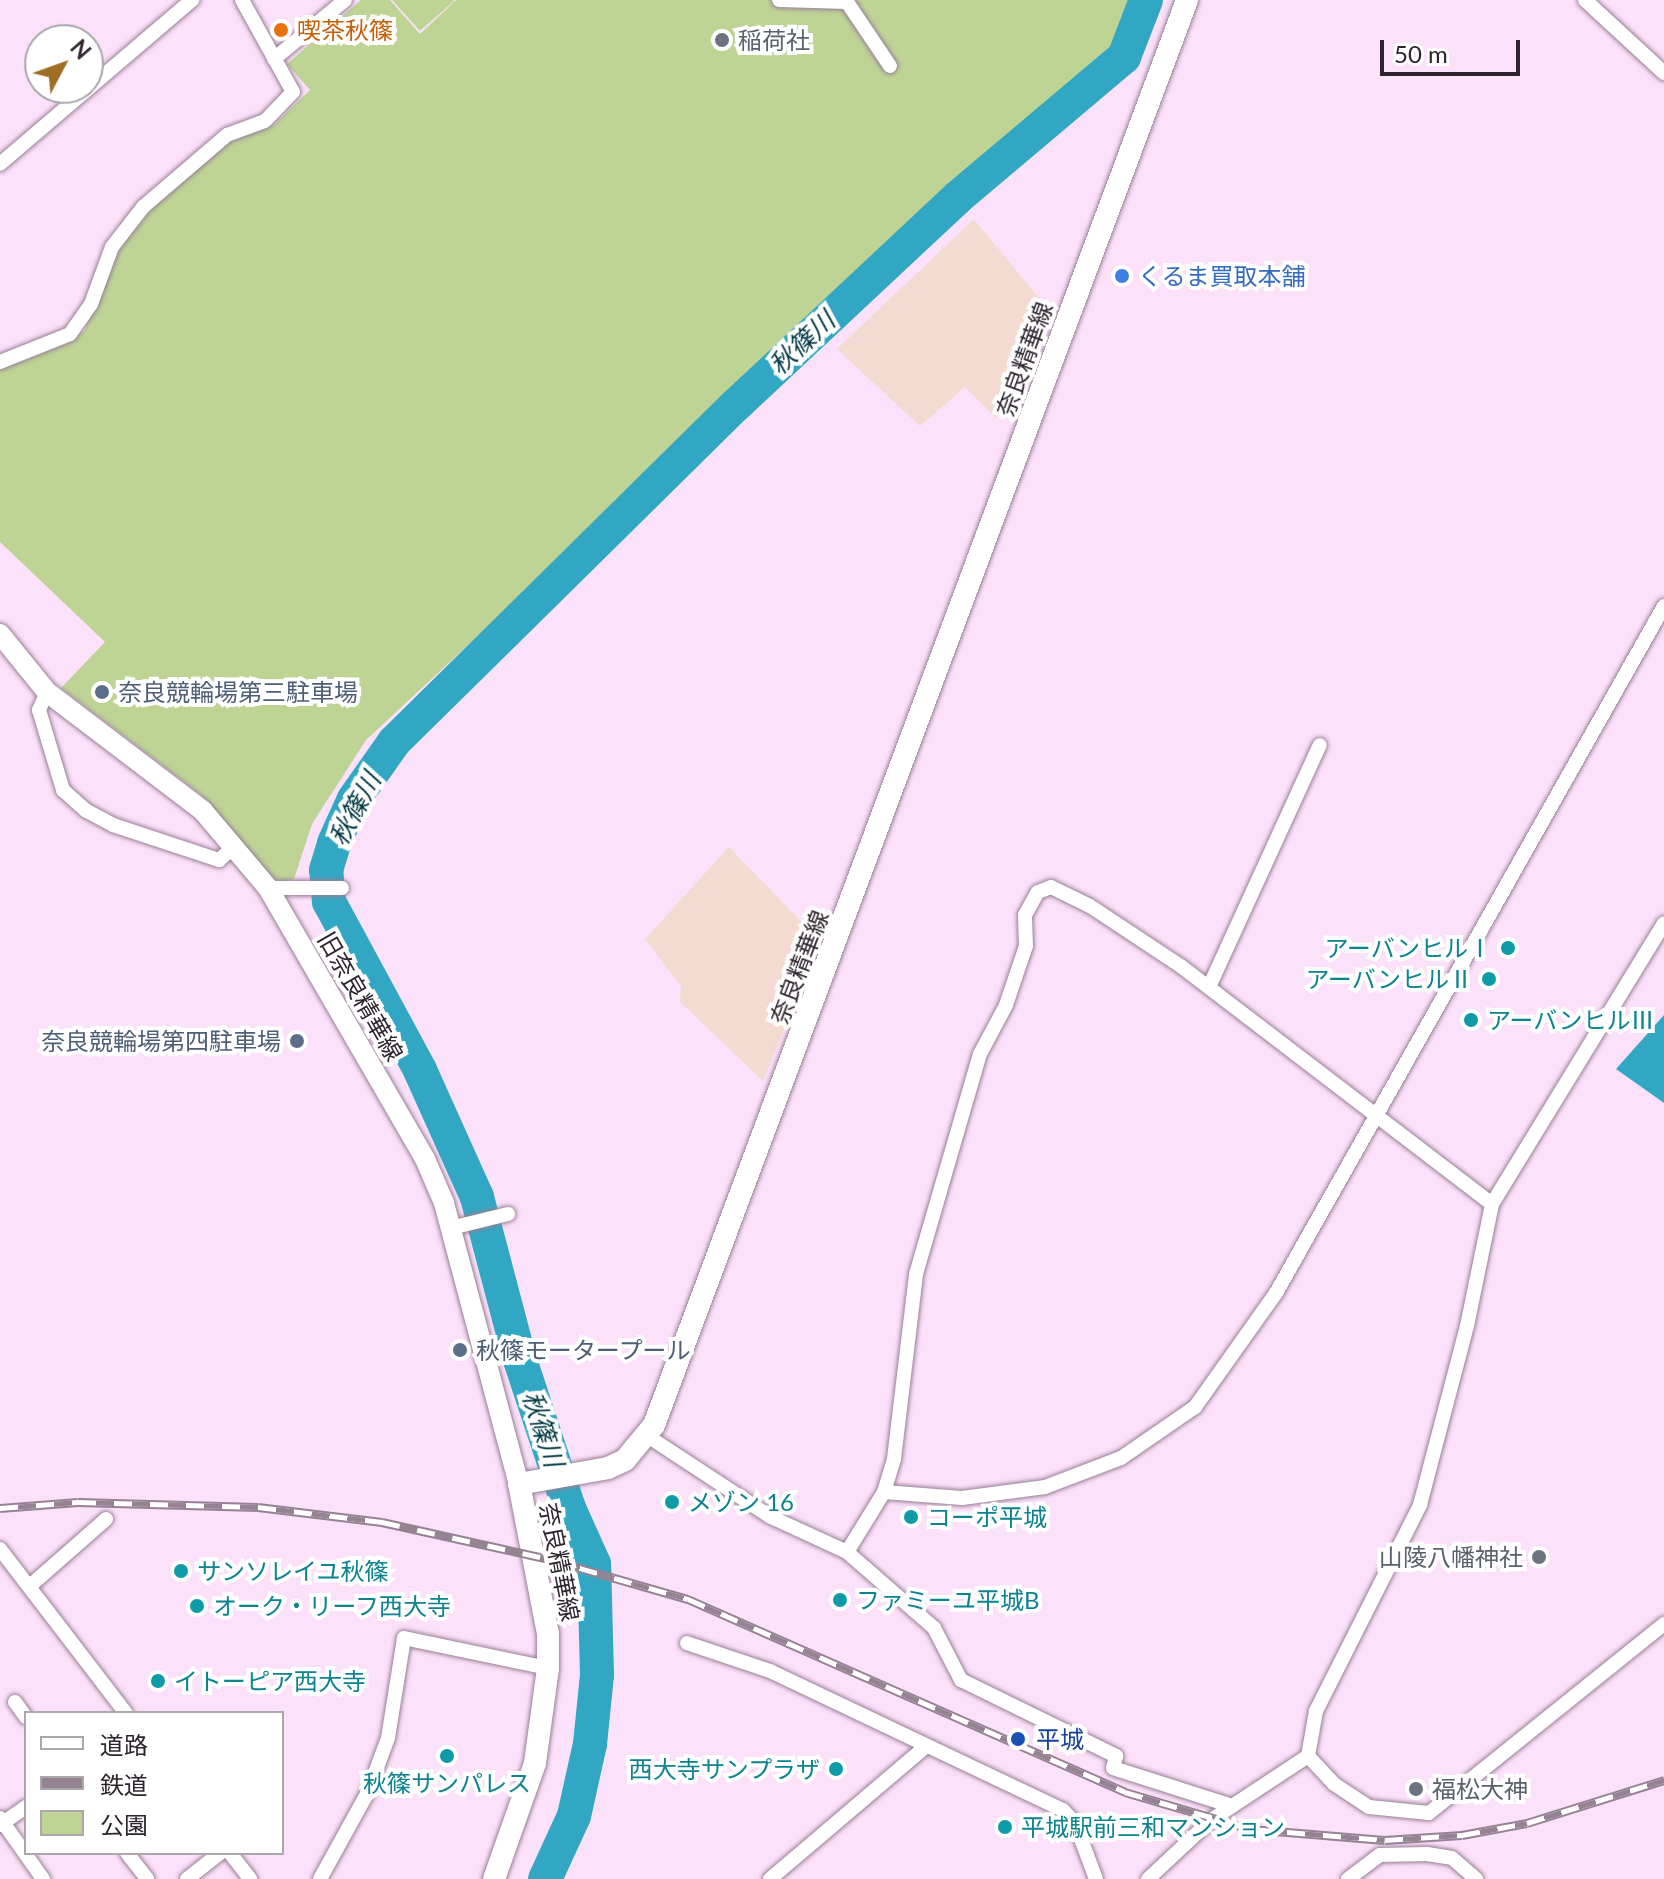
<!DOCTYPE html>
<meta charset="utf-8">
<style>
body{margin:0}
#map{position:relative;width:1664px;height:1879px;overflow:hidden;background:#fce1fa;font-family:Lato,"Noto Sans JP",sans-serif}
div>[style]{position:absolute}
.commercial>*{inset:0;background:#f3dbd1}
.green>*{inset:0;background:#bed495}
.water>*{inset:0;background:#32a7c3}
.river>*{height:34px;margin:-17px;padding:0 17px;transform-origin:17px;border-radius:17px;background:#32a7c3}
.roads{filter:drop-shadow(0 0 2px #977f95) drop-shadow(0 0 2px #977f95)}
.street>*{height:14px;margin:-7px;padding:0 7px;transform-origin:7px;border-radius:7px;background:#fff}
.secondary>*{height:20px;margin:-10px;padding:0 10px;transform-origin:10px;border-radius:10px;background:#fff}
.primary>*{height:22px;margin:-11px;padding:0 11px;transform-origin:11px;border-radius:11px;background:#fff}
.rail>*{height:9px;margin-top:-4.5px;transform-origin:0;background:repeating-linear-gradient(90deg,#fff 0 18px,#958394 0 36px);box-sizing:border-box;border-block:2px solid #958394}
.dots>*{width:22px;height:22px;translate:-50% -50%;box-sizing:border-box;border:4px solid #fff;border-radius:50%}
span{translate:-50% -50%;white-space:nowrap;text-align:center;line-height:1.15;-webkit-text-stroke:8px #fff;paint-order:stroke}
.food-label{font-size:24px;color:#c56008}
.left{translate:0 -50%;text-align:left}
.worship-label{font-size:24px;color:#5b616d}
.right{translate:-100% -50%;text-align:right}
.shop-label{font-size:24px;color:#366cbe}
.street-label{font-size:24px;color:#2e242d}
.service-label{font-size:24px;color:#4e5e75}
.culture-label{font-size:24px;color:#0d838f}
.transit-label{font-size:24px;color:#164399}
.water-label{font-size:26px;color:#023844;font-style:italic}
.legend{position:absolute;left:24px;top:1711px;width:260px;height:144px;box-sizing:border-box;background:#fff;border:2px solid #aba7ab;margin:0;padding:10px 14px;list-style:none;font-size:24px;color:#2e242d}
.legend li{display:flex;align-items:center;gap:16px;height:40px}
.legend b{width:40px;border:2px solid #aba7ab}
.north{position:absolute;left:24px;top:24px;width:80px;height:80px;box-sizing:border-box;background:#fff;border:2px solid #aba7ab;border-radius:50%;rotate:49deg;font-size:22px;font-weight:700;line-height:32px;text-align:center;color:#2e242d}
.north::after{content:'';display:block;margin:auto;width:28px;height:36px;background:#9f6d23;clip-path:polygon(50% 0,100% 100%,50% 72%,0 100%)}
.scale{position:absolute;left:1380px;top:40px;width:140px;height:36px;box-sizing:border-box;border:4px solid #2e242d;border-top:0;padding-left:10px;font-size:24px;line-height:28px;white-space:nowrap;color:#2e242d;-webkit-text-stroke:6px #fff;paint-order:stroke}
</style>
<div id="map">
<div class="commercial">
<div style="clip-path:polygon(974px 219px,1042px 302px,996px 418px,965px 387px,920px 426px,837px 349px)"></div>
<div style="clip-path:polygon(729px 847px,820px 941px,763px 1081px,680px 1002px,681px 986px,645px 939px)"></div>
</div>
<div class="green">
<div style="clip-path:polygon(361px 0,390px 0,420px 34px,456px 0,1132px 0,1116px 50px,1105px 65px,993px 157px,366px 740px,312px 824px,294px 879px,275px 883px,200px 794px,61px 688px,105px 642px,0 542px,0 367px,74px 339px,85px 330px,118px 252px,148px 208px,237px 135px,274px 125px,310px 90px,287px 64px)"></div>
<div style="clip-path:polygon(392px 0,453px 0,454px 1px,420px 31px)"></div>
</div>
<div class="water">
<div style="clip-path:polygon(1664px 1015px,1664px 1103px,1616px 1069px)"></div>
</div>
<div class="river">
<div style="left:545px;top:1879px;width:69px;rotate:-65.3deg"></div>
<div style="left:574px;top:1816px;width:74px;rotate:-77.5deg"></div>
<div style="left:590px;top:1744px;width:69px;rotate:-84.2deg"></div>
<div style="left:597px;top:1675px;width:111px;rotate:-91.5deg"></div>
<div style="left:594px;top:1564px;width:61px;rotate:-114.1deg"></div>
<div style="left:569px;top:1508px;width:156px;rotate:-108.3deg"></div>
<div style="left:520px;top:1360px;width:169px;rotate:-104.8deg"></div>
<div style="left:477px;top:1197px;width:139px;rotate:-114.2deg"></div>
<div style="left:420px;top:1070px;width:191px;rotate:-118.4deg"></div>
<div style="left:329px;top:902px;width:32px;rotate:-95deg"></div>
<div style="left:326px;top:870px;width:28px;rotate:-73deg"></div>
<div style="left:334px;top:843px;width:48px;rotate:-65.6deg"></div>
<div style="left:354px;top:799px;width:70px;rotate:-54.9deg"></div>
<div style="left:394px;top:742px;width:480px;rotate:-44.6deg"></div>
<div style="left:736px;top:405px;width:303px;rotate:-43.1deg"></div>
<div style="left:957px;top:198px;width:219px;rotate:-40.2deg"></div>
<div style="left:1124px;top:57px;width:61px;rotate:-68.9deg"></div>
</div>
<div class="roads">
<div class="street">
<div style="left:779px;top:0;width:68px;rotate:1.7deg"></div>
<div style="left:847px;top:2px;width:77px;rotate:56.1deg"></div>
<div style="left:1585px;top:0;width:108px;rotate:42.7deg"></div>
<div style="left:274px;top:59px;width:92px;rotate:-39.7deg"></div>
<div style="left:0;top:164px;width:253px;rotate:-40.5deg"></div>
<div style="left:0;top:362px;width:75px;rotate:-21.8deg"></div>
<div style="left:70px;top:334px;width:37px;rotate:-55deg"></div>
<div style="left:91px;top:304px;width:61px;rotate:-69.8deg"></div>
<div style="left:112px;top:247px;width:51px;rotate:-52.2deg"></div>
<div style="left:143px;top:207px;width:111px;rotate:-40.6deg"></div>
<div style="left:227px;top:135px;width:40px;rotate:-20.2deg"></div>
<div style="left:265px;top:121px;width:40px;rotate:-46deg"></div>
<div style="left:293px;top:92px;width:105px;rotate:-119deg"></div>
<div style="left:47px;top:692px;width:20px;rotate:114deg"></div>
<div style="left:39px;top:710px;width:84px;rotate:73.3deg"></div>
<div style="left:63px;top:790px;width:30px;rotate:42deg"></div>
<div style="left:85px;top:810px;width:32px;rotate:28deg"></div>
<div style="left:113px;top:825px;width:112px;rotate:18.3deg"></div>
<div style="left:219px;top:860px;width:20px;rotate:-41deg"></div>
<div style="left:268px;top:888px;width:74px"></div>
<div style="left:1209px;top:987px;width:266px;rotate:-65.4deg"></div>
<div style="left:451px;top:1228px;width:59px;rotate:-13.8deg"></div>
<div style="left:649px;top:1437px;width:146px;rotate:33.3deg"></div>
<div style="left:771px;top:1517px;width:84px;rotate:24.7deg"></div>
<div style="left:847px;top:1552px;width:116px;rotate:41.1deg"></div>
<div style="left:934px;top:1628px;width:59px;rotate:62.6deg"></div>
<div style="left:961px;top:1680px;width:173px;rotate:26.1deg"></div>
<div style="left:1116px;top:1756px;width:12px;rotate:104deg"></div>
<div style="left:1113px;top:1768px;width:125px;rotate:17.7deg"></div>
<div style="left:884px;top:1492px;width:78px;rotate:4.4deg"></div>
<div style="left:962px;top:1498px;width:84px;rotate:-7.5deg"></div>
<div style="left:1045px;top:1487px;width:81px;rotate:-20.9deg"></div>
<div style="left:1121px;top:1458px;width:90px;rotate:-34.6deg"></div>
<div style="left:1195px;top:1407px;width:140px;rotate:-54.6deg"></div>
<div style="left:1276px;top:1293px;width:789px;rotate:-60.54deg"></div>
<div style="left:0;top:1549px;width:207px;rotate:52.5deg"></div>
<div style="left:847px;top:1552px;width:70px;rotate:-58.3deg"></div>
<div style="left:884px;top:1492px;width:34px;rotate:-73deg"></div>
<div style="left:894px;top:1459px;width:186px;rotate:-83.2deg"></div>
<div style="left:916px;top:1274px;width:229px;rotate:-73.8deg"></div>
<div style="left:980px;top:1054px;width:55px;rotate:-62deg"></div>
<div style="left:1006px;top:1005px;width:62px;rotate:-71.3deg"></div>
<div style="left:1026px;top:946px;width:31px;rotate:-92deg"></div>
<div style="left:1025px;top:915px;width:26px;rotate:-61deg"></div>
<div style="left:1038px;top:892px;width:14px;rotate:-21deg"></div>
<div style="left:1051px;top:887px;width:43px;rotate:26deg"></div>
<div style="left:1090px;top:906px;width:110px;rotate:33.5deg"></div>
<div style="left:1182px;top:967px;width:390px;rotate:37.4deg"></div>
<div style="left:31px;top:1585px;width:100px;rotate:-41.3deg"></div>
<div style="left:687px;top:1643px;width:88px;rotate:18.6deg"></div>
<div style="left:770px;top:1671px;width:324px;rotate:25.4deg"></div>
<div style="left:1063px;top:1810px;width:18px;rotate:47deg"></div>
<div style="left:1075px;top:1823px;width:60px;rotate:69.4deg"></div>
<div style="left:15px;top:1702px;width:19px;rotate:54deg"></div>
<div style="left:1308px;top:1756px;width:38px;rotate:47deg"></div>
<div style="left:1334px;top:1784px;width:42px;rotate:33.3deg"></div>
<div style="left:1369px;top:1807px;width:60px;rotate:5.7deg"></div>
<div style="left:1429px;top:1813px;width:302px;rotate:-38.8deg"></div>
<div style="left:0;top:1818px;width:75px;rotate:54.8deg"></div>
<div style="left:0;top:1825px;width:32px;rotate:-35deg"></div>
<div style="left:127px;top:1853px;width:33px;rotate:52deg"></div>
<div style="left:230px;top:1853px;width:33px;rotate:52deg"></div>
<div style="left:187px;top:1879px;width:42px;rotate:-38.2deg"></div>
<div style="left:320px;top:1879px;width:99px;rotate:-61.1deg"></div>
<div style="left:368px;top:1792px;width:58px;rotate:-69.7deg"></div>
<div style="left:388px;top:1738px;width:101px;rotate:-80.9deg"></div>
<div style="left:404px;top:1638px;width:147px;rotate:11.8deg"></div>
<div style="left:770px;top:1879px;width:202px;rotate:-40.4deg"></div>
<div style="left:1148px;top:1879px;width:86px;rotate:-43.1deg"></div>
<div style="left:1211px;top:1820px;width:116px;rotate:-33.4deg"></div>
<div style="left:1308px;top:1756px;width:46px;rotate:-79.9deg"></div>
<div style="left:1316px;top:1711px;width:231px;rotate:-63.2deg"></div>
<div style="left:1420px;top:1505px;width:185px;rotate:-75.3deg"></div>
<div style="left:1467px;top:1326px;width:125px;rotate:-78.4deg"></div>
<div style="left:1492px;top:1204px;width:329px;rotate:-58.5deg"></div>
<div style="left:1348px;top:1879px;width:40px;rotate:-37deg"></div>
<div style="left:1380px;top:1855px;width:47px;rotate:-1.2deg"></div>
<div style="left:1427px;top:1854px;width:25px;rotate:9deg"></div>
<div style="left:1452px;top:1858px;width:32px;rotate:41deg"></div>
</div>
<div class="secondary">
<div style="left:0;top:634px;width:75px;rotate:51deg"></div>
<div style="left:47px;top:692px;width:196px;rotate:37.3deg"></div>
<div style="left:203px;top:811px;width:101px;rotate:49.8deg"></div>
<div style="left:268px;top:888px;width:313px;rotate:59.9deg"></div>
<div style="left:425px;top:1159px;width:48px;rotate:66.6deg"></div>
<div style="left:444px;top:1203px;width:291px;rotate:75.1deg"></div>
</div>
<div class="primary">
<div style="left:494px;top:1879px;width:123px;rotate:-70.5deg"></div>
<div style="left:535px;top:1763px;width:96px;rotate:-82.2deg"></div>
<div style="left:548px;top:1668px;width:34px;rotate:-90deg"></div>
<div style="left:548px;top:1634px;width:153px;rotate:-100.9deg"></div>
<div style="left:519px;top:1484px;width:90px;rotate:-10.2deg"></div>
<div style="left:608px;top:1468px;width:19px;rotate:-25deg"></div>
<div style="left:625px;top:1460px;width:45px;rotate:-50.4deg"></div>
<div style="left:654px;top:1425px;width:1521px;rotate:-69.49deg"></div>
</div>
</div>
<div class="rail">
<div style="left:0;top:1508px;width:78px;rotate:-4.4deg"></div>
<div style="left:78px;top:1502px;width:180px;rotate:1.6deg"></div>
<div style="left:258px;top:1507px;width:125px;rotate:6.9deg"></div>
<div style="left:382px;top:1522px;width:167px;rotate:12.5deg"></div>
<div style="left:545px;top:1558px;width:149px;rotate:16deg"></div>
<div style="left:688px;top:1599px;width:478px;rotate:23.8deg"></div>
<div style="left:1125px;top:1792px;width:131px;rotate:16.4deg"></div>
<div style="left:1251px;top:1829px;width:134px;rotate:4.7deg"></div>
<div style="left:1385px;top:1840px;width:77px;rotate:-3.7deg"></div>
<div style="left:1462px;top:1835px;width:66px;rotate:-10.5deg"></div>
<div style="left:1527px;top:1823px;width:144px;rotate:-17.4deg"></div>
</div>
<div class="dots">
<div style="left:281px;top:30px;background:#e8710a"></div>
<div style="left:722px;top:40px;background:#6b7280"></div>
<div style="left:1122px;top:276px;background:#3f7fe0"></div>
<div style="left:102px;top:692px;background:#5c6f8a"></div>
<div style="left:1508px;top:948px;background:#0f9aa8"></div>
<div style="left:1489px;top:979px;background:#0f9aa8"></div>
<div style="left:1471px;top:1020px;background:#0f9aa8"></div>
<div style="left:297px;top:1041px;background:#5c6f8a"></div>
<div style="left:460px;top:1350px;background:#5c6f8a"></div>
<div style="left:672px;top:1502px;background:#0f9aa8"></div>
<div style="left:911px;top:1517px;background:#0f9aa8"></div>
<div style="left:1539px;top:1557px;background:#6b7280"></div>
<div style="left:181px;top:1571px;background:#0f9aa8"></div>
<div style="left:840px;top:1600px;background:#0f9aa8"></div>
<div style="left:197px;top:1606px;background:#0f9aa8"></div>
<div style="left:158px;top:1681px;background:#0f9aa8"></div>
<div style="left:1018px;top:1739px;background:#1a4fb4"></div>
<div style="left:447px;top:1756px;background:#0f9aa8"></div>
<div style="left:836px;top:1769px;background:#0f9aa8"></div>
<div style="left:1416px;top:1789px;background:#6b7280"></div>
<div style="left:1005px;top:1827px;background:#0f9aa8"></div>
</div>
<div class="food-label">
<span class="left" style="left:297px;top:30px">喫茶秋篠</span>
</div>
<div class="worship-label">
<span class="left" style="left:738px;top:40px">稲荷社</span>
<span class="right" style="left:1523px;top:1557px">山陵八幡神社</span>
<span class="left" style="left:1432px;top:1789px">福松大神</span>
</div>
<div class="shop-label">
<span class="left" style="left:1138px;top:276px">くるま買取本舗</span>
</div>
<div class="street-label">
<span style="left:1024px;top:359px;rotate:-70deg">奈良精華線</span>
<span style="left:799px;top:967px;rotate:-69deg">奈良精華線</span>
<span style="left:361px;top:996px;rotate:60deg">旧奈良精華線</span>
<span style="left:560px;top:1562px;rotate:79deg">奈良精華線</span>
</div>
<div class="service-label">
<span class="left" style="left:118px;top:692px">奈良競輪場第三駐車場</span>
<span class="right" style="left:281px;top:1041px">奈良競輪場第四駐車場</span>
<span class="left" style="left:476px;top:1350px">秋篠モータープール</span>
</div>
<div class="culture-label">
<span class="right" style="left:1492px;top:948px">アーバンヒルⅠ</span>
<span class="right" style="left:1473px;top:979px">アーバンヒルⅡ</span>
<span class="left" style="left:1487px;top:1020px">アーバンヒルⅢ</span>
<span class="left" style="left:688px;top:1502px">メゾン 16</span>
<span class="left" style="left:927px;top:1517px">コーポ平城</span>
<span class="left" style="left:197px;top:1571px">サンソレイユ秋篠</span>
<span class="left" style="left:856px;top:1600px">ファミーユ平城B</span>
<span class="left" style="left:213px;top:1606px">オーク・リーフ西大寺</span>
<span class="left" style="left:174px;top:1681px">イトーピア西大寺</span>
<span class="right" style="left:820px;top:1769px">西大寺サンプラザ</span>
<span style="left:447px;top:1783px">秋篠サンパレス</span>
<span class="left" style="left:1021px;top:1827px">平城駅前三和マンション</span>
</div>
<div class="transit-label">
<span class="left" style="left:1036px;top:1739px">平城</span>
</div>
<div class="water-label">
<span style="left:802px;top:343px;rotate:-43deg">秋篠川</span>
<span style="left:355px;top:809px;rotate:-62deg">秋篠川</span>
<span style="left:543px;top:1429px;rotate:72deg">秋篠川</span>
</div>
<ul class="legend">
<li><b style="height:10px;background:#fff"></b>道路</li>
<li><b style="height:10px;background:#958394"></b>鉄道</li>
<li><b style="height:22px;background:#bed495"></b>公園</li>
</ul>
<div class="north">N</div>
<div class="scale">50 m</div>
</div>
